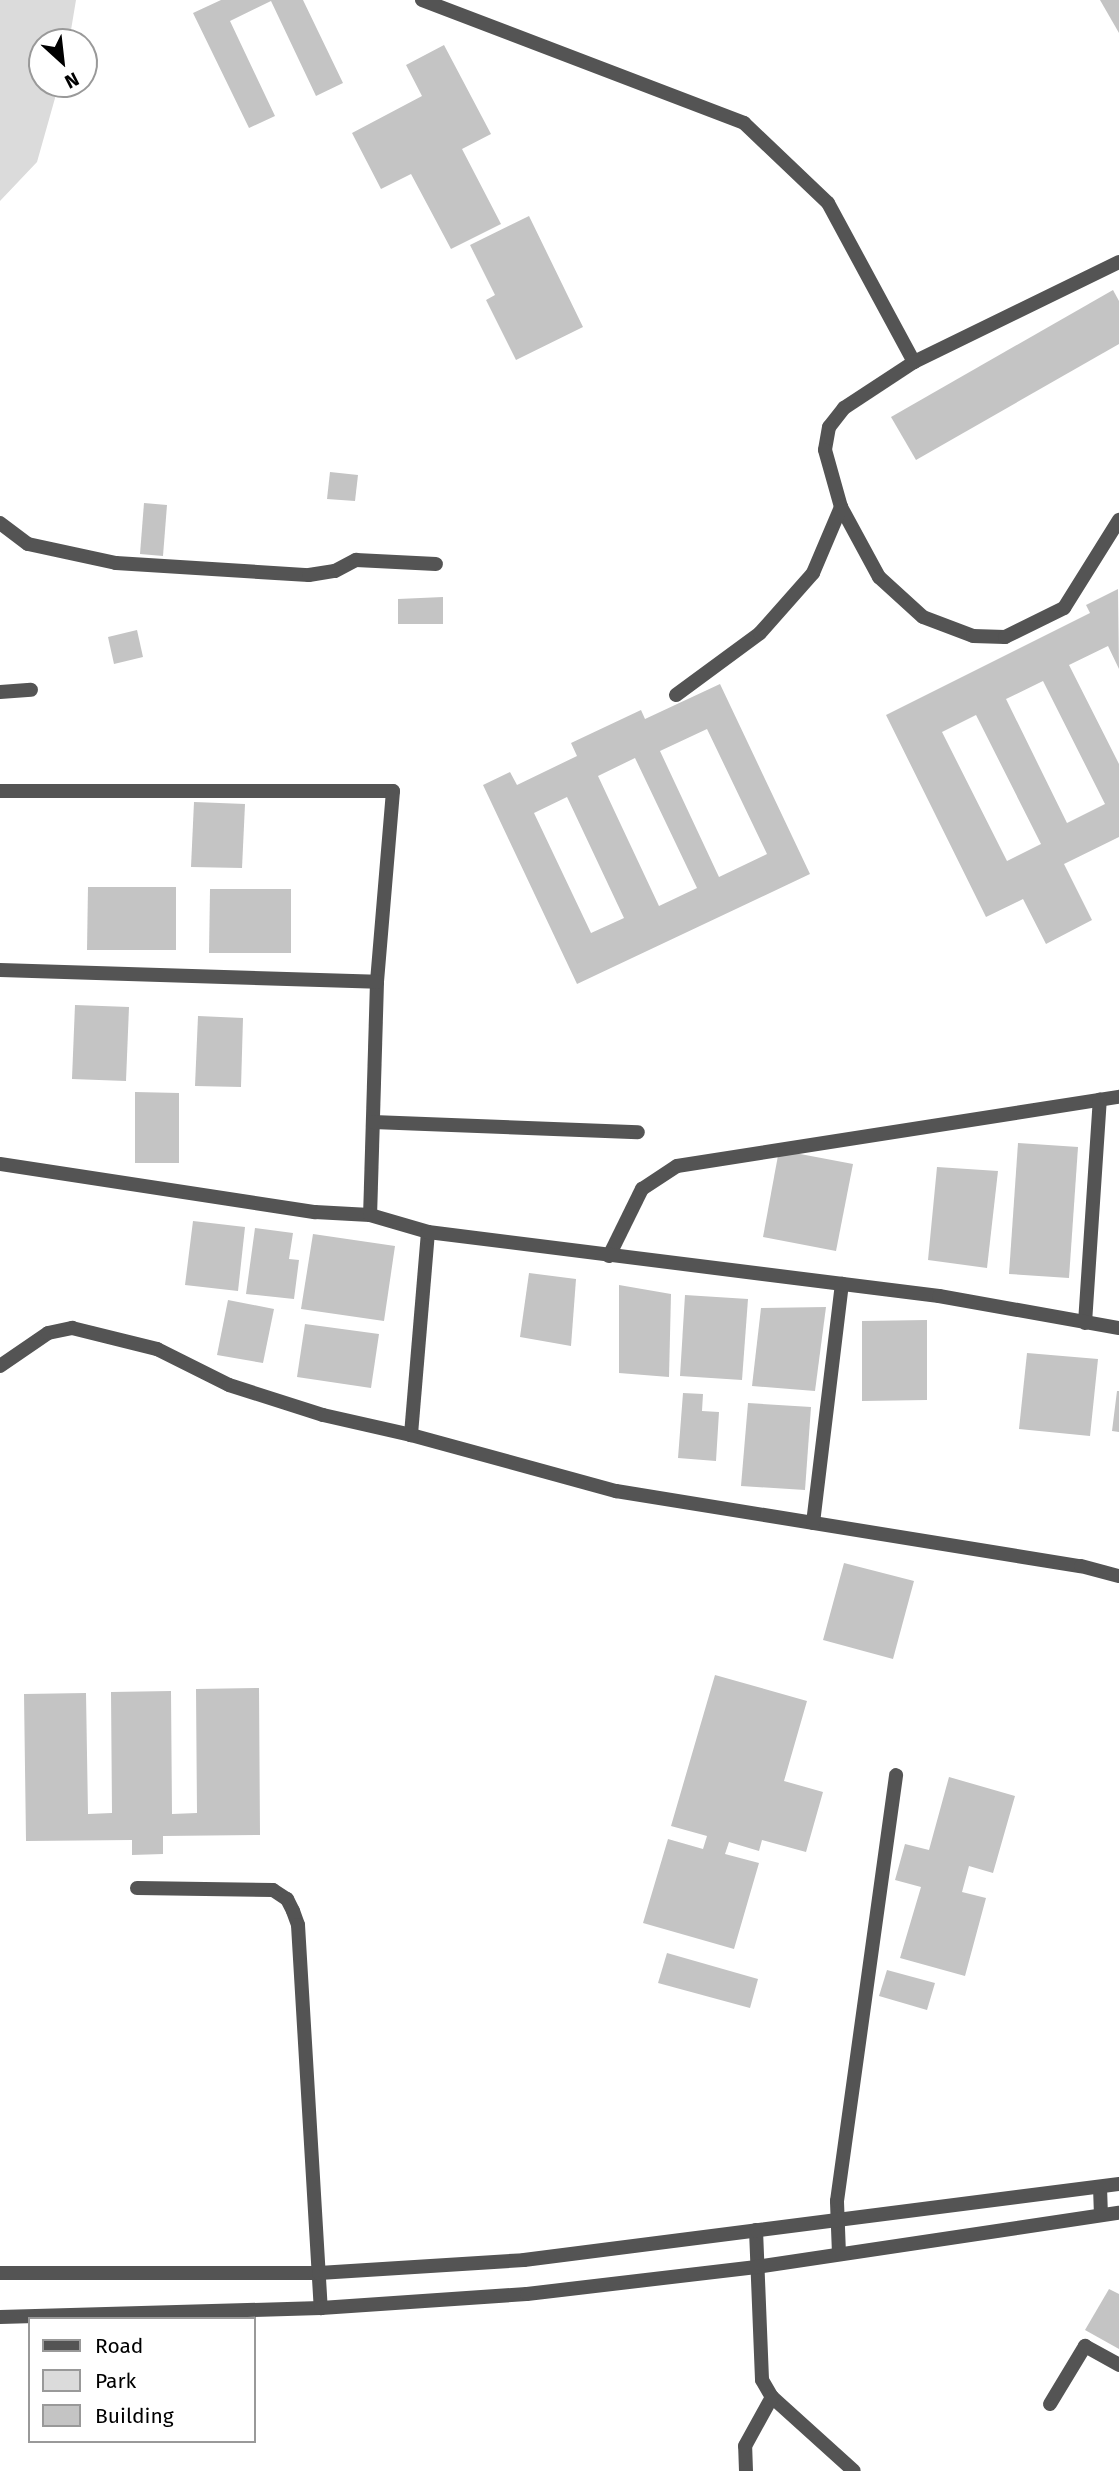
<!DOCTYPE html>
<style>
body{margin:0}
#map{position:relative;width:1119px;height:2471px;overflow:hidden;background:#fff;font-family:"Fira Sans",sans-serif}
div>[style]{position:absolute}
.green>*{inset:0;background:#dbdbdb}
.building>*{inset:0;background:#c4c4c4}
.service>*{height:14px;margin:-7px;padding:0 7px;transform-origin:7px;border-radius:7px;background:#545454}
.minor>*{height:14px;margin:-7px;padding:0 7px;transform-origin:7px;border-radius:7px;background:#545454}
.tertiary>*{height:14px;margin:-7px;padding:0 7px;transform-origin:7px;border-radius:7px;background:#545454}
span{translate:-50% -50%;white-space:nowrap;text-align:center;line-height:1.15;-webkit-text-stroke:7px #fff;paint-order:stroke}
.legend{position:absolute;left:28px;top:2317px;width:228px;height:126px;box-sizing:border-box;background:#fff;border:2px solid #999;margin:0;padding:9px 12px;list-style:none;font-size:21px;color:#000}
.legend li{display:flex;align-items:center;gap:14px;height:35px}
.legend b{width:35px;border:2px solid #999}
.north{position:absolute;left:28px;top:28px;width:70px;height:70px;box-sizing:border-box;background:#fff;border:2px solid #999;border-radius:50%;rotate:153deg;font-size:19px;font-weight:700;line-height:28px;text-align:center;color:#000}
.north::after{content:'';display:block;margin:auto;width:24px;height:32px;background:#000;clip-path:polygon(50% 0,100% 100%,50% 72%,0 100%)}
</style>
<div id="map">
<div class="green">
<div style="clip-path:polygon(0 0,76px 0,69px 42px,42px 42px,42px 84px,59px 84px,37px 162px,0 201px)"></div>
</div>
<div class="building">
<div style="clip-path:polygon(221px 0,303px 0,343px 83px,316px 96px,271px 1px,230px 21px,275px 116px,249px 128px,193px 13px)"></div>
<div style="clip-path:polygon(1100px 0,1119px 0,1119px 33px)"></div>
<div style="clip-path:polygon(444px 45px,491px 134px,462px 149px,501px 224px,451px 249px,411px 174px,381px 189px,352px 133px,422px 96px,406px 65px)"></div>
<div style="clip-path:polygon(529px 216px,583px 327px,516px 360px,486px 300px,495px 295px,470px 245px)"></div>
<div style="clip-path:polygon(1113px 290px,1119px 301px,1119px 344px,916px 460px,891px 417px)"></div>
<div style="clip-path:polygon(330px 472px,358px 475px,355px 501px,327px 499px)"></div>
<div style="clip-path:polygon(144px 503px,167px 505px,163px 556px,140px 554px)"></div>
<div style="clip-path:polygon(evenodd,1118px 589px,1119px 669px,1108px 646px,1069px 665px,1119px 764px,1119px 837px,1064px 864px,1092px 920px,1046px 944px,1023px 899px,986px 917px,886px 715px,1090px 613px,1086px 605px,1118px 589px,1043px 681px,1105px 804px,1067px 823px,1006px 699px,1043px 681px,1118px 589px,976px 715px,1041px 844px,1007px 861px,942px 732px,976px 715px)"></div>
<div style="clip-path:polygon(443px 597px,443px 624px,398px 624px,398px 599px)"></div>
<div style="clip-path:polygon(137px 630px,143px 657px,114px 664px,108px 637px)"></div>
<div style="clip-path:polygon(evenodd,720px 684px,810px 874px,577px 984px,483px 785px,510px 772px,517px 785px,577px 756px,571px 743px,641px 710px,645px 719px,720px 684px,707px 729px,767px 854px,719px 877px,660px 751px,707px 729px,720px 684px,635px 758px,697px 888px,659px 906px,598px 776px,635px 758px,720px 684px,567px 797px,624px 918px,591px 933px,534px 813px,567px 797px)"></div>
<div style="clip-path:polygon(194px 802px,245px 804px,242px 868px,191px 867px)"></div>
<div style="clip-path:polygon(88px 887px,176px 887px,176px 950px,87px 950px)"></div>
<div style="clip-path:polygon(210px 889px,291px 889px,291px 953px,209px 953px)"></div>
<div style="clip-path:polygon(75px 1005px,129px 1007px,126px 1081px,72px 1079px)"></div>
<div style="clip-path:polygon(198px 1016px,243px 1018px,241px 1087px,195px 1086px)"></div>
<div style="clip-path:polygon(135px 1092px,179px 1093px,179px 1163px,135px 1163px)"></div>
<div style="clip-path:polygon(1018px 1143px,1078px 1147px,1069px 1278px,1009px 1274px)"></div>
<div style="clip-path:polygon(779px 1150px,853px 1164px,836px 1251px,763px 1237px)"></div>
<div style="clip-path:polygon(937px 1167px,998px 1171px,987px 1268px,928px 1260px)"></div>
<div style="clip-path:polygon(193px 1221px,245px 1227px,238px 1291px,185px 1285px)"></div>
<div style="clip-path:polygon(255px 1228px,293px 1233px,289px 1259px,299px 1260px,294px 1299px,246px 1294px)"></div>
<div style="clip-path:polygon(313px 1234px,395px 1246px,384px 1321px,301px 1309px)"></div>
<div style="clip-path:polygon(529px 1273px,576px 1279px,571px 1346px,520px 1337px)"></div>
<div style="clip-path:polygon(619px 1285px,671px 1294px,669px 1377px,619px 1373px)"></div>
<div style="clip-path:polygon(685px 1295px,748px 1299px,742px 1380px,680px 1376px)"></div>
<div style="clip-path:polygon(228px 1300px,274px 1309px,263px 1363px,217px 1355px)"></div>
<div style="clip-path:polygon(826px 1307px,815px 1391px,752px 1386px,761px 1308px)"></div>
<div style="clip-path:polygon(927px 1320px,927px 1400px,862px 1401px,862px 1321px)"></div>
<div style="clip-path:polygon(305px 1324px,379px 1334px,371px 1388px,297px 1377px)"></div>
<div style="clip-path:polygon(1027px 1353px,1098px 1359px,1090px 1436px,1019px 1429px)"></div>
<div style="clip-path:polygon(1117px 1391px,1119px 1391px,1119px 1432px,1112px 1431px)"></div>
<div style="clip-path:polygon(683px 1393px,703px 1394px,702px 1411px,719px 1412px,716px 1461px,678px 1458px)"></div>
<div style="clip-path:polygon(748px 1403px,811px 1407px,805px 1490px,741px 1486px)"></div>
<div style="clip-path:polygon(844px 1563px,914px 1581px,893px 1659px,823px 1640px)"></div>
<div style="clip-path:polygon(715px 1675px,807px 1701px,784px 1781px,823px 1792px,806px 1852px,762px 1840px,759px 1851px,729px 1842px,725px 1854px,759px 1863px,734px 1949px,643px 1923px,668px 1839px,703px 1849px,707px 1836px,671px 1826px)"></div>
<div style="clip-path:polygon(259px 1688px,260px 1835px,163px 1836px,163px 1854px,132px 1855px,132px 1840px,26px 1841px,24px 1694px,86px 1693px,88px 1814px,112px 1813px,111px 1692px,171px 1691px,172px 1814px,197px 1813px,196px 1689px)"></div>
<div style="clip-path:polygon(949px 1777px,1015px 1796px,993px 1873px,969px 1866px,962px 1892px,986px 1898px,965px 1976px,900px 1958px,921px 1887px,895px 1880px,905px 1844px,929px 1850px)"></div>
<div style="clip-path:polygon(667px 1953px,758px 1979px,750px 2008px,658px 1983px)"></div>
<div style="clip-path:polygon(887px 1970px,935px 1983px,927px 2010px,879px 1996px)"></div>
<div style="clip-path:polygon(1109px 2289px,1119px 2294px,1119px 2349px,1085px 2330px)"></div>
</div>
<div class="service">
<div style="left:422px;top:0;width:345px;rotate:20.9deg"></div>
<div style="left:744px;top:123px;width:116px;rotate:43.6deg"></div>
<div style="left:828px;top:203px;width:181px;rotate:61.6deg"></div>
<div style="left:914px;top:362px;width:228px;rotate:-26deg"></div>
<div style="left:914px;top:362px;width:84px;rotate:146.7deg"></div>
<div style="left:844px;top:408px;width:24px;rotate:128deg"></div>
<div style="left:829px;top:427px;width:23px;rotate:100deg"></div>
<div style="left:825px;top:450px;width:59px;rotate:74.3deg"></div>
<div style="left:841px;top:507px;width:80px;rotate:61.5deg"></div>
<div style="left:879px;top:577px;width:59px;rotate:42.3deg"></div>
<div style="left:923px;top:617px;width:53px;rotate:20.8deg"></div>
<div style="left:973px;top:636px;width:32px;rotate:2deg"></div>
<div style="left:1005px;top:637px;width:66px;rotate:-26.2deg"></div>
<div style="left:1064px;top:608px;width:104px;rotate:-58deg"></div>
<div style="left:676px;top:695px;width:104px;rotate:-36.4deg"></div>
<div style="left:760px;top:633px;width:80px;rotate:-48.5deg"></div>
<div style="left:813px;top:573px;width:72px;rotate:-67deg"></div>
<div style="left:137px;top:1888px;width:136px;rotate:0.8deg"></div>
<div style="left:273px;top:1890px;width:17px;rotate:33deg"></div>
<div style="left:287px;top:1899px;width:13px;rotate:63deg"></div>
<div style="left:293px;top:1911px;width:15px;rotate:70deg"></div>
<div style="left:298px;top:1925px;width:384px;rotate:86.6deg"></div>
<div style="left:756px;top:2230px;width:150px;rotate:87.7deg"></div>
<div style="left:762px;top:2380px;width:20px;rotate:60deg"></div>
<div style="left:772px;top:2397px;width:110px;rotate:42.1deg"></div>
<div style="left:1050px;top:2404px;width:68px;rotate:-58.9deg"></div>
<div style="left:1085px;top:2346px;width:39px;rotate:29deg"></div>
<div style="left:746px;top:2471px;width:25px;rotate:-92deg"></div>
<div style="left:745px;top:2446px;width:56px;rotate:-61.1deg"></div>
</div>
<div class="minor">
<div style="left:0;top:523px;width:35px;rotate:37deg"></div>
<div style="left:28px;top:544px;width:90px;rotate:12.2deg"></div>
<div style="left:116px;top:563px;width:193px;rotate:3.6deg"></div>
<div style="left:309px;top:575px;width:26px;rotate:-9deg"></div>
<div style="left:335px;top:571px;width:24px;rotate:-28deg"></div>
<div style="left:356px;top:560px;width:80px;rotate:2.9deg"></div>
<div style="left:0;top:692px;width:31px;rotate:-4deg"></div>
<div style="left:0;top:791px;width:393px"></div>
<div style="left:393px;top:791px;width:192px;rotate:94.8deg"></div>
<div style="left:377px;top:982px;width:233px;rotate:91.7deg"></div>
<div style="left:0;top:970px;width:377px;rotate:1.8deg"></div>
<div style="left:373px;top:1122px;width:265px;rotate:2.2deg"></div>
<div style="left:428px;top:1232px;width:204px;rotate:94.8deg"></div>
<div style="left:411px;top:1435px;width:213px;rotate:15.3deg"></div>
<div style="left:616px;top:1491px;width:471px;rotate:9.2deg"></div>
<div style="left:1081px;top:1566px;width:39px;rotate:15deg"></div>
<div style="left:609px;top:1256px;width:75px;rotate:-63.8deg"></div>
<div style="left:642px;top:1189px;width:42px;rotate:-33.3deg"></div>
<div style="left:677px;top:1166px;width:447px;rotate:-8.9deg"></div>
<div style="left:1085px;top:1323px;width:224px;rotate:-86.2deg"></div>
<div style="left:0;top:1366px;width:58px;rotate:-34.5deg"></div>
<div style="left:48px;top:1333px;width:25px;rotate:-12deg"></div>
<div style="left:72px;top:1328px;width:88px;rotate:13.9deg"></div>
<div style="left:157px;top:1349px;width:80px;rotate:26.6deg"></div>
<div style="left:229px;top:1385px;width:99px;rotate:17.7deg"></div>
<div style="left:323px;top:1415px;width:90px;rotate:12.8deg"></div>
<div style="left:813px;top:1523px;width:241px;rotate:-83.1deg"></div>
<div style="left:839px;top:2254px;width:53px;rotate:-92.2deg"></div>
<div style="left:837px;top:2201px;width:430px;rotate:-82.1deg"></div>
</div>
<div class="tertiary">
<div style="left:0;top:1164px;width:319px;rotate:8.7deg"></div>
<div style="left:315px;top:1212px;width:55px;rotate:3.1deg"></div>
<div style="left:370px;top:1215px;width:60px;rotate:16.3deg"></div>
<div style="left:428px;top:1232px;width:515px;rotate:7.14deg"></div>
<div style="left:939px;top:1296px;width:183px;rotate:10.1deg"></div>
<div style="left:1100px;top:2187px;width:28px;rotate:88deg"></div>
<div style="left:0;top:2273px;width:319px"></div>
<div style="left:319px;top:2273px;width:205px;rotate:-3.6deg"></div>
<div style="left:524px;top:2260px;width:600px;rotate:-7.28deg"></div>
<div style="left:0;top:2317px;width:321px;rotate:-1.6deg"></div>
<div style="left:321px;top:2308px;width:206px;rotate:-3.9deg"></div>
<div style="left:527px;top:2294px;width:231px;rotate:-6.7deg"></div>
<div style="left:756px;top:2267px;width:367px;rotate:-8.5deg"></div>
</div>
<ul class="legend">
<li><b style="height:9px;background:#545454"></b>Road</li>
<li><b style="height:19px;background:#dbdbdb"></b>Park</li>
<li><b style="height:19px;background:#c4c4c4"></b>Building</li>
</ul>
<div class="north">N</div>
</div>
